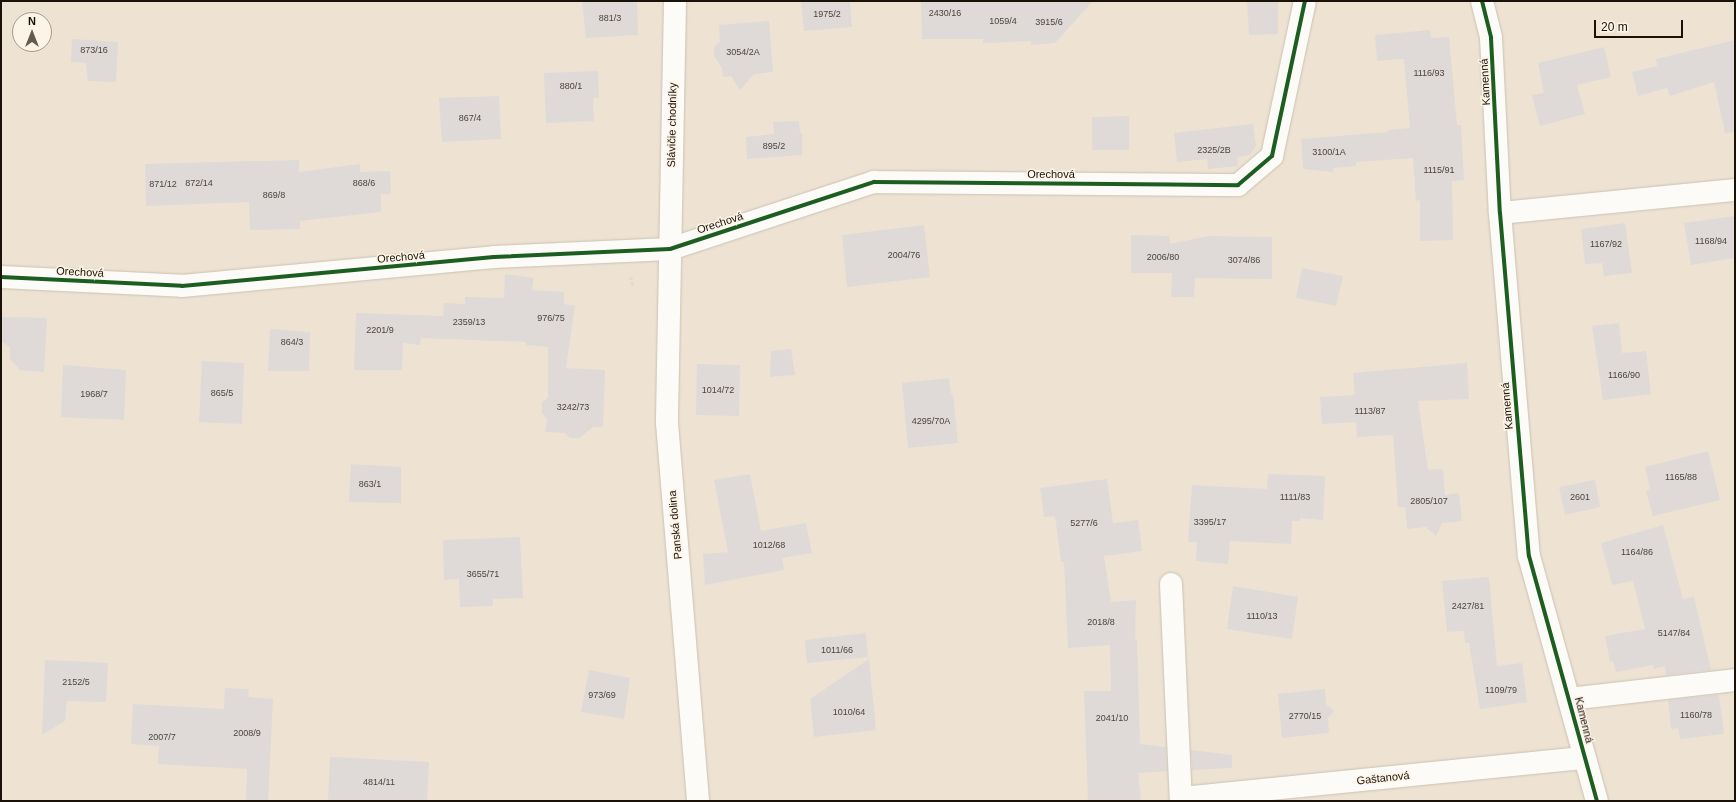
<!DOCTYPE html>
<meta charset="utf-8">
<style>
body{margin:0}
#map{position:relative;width:1736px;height:802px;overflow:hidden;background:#eee3d2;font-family:Arial,sans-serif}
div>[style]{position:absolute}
.building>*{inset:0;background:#dfdad8}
.path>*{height:2.5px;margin-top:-1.25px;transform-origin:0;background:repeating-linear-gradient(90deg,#dddad5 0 3px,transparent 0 5px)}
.roads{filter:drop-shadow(0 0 1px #cac1b4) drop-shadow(0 0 1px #cac1b4)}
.minor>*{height:22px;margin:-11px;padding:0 11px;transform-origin:11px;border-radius:11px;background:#fcfbf8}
.cycleway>*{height:4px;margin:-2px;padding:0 2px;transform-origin:2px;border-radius:2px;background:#1b5e20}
span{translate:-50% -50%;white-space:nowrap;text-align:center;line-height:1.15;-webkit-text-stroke:3px #fdf4e8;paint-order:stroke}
.number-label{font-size:9px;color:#4b443c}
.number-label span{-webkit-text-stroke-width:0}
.street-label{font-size:11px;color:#1a1208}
.frame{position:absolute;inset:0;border:2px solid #1a1208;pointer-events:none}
.north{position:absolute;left:12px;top:12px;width:40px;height:40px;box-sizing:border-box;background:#fdf4e8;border:1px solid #a29a8e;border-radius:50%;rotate:0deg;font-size:11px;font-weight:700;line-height:16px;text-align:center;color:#1a1208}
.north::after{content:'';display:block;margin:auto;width:14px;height:18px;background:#645b4f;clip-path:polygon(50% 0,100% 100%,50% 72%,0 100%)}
.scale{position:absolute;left:1594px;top:20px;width:89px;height:18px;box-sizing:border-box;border:2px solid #1a1208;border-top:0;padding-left:5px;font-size:12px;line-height:14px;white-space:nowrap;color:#1a1208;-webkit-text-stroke:3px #fdf4e8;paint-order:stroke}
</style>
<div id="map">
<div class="building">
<div style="clip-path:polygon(582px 1px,637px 2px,638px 35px,586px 38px)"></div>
<div style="clip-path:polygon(801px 1px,850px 1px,852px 27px,804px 31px)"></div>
<div style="clip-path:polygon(921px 1px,1093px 1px,1055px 43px,1031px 45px,1031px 41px,983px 43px,983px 39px,922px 39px)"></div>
<div style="clip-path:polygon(1247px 1px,1278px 1px,1278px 34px,1249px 35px)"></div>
<div style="clip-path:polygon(769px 21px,773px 72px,754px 74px,740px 90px,731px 76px,723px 77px,722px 68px,714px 56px,714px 47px,720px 41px,719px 25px)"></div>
<div style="clip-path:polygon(1430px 30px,1431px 38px,1449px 37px,1457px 125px,1461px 125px,1464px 180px,1452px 181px,1453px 240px,1420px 241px,1420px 200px,1416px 201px,1413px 158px,1356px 162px,1356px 166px,1333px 168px,1333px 172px,1303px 169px,1301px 139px,1388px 132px,1388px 130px,1410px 128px,1404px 59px,1377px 61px,1375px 35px)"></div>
<div style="clip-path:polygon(72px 39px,118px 42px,116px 82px,88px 81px,86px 63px,71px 62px)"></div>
<div style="clip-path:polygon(1735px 40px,1735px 132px,1725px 133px,1714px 82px,1670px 96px,1667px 88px,1638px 96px,1632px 72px,1657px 66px,1656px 59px)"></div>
<div style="clip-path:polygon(1604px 47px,1611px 77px,1577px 85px,1585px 114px,1540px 126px,1532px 95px,1544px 93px,1538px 63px)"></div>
<div style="clip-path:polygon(598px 71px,599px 98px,593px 98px,594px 121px,546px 123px,544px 73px)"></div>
<div style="clip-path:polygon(499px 96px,501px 139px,442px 142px,439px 98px)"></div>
<div style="clip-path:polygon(1129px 116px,1129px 150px,1092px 150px,1092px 117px)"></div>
<div style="clip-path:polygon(799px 121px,800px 133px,802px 133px,802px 155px,747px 159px,746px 137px,774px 134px,773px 122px)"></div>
<div style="clip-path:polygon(1253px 124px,1256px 146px,1250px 155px,1237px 157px,1238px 166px,1208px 169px,1207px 159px,1177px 162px,1174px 133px)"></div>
<div style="clip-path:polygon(299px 160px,299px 172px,360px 164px,360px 172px,390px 171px,391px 194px,381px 194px,381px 212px,300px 221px,300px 229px,250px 230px,249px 202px,146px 206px,145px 164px)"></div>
<div style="clip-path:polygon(1735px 216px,1735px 258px,1691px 265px,1684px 223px)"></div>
<div style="clip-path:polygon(1625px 223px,1632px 273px,1604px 276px,1602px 263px,1585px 264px,1581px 229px)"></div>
<div style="clip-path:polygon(924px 225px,930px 277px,847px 287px,842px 235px)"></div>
<div style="clip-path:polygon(1131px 235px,1169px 236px,1170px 244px,1208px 236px,1272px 237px,1272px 279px,1195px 278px,1194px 297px,1171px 297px,1172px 273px,1131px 273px)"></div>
<div style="clip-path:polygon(1302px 268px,1343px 276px,1336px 306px,1296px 298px)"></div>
<div style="clip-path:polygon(505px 274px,534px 278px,532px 290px,564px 292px,564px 304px,575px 306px,566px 368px,605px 370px,603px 427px,593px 427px,579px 438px,570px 438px,565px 433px,545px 432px,547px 419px,542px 413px,542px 402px,548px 398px,548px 347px,526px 345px,526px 342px,421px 338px,420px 345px,403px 343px,402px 370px,354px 370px,356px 313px,443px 316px,444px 303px,465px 304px,465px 297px,504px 298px)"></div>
<div style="clip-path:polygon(1px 317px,47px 318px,44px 372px,20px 370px,10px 359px,10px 347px,2px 342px)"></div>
<div style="clip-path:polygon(1619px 323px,1622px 353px,1646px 351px,1651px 394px,1603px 400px,1592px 326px)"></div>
<div style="clip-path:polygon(270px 329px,310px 332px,309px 371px,268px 371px)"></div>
<div style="clip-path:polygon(791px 349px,795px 375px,770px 377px,771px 351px)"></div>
<div style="clip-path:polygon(202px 361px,244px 363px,242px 424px,199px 422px)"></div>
<div style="clip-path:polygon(1467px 363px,1469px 399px,1418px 401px,1428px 470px,1443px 469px,1445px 495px,1459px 493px,1462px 521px,1442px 523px,1436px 536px,1426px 527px,1407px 529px,1405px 507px,1398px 507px,1393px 435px,1357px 437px,1356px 422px,1322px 424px,1320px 397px,1355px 395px,1353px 373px)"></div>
<div style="clip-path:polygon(697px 364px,740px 365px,739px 416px,696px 415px)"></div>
<div style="clip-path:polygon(63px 365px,126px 370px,124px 420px,61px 417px)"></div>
<div style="clip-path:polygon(949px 378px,951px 394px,953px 394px,958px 443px,908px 448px,902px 383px)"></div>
<div style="clip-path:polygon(1708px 451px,1720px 500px,1653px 516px,1646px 492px,1650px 488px,1645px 467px)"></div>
<div style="clip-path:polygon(351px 464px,401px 467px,401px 503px,349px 502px)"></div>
<div style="clip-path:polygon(750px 474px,761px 531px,806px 523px,812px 553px,782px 558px,784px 570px,705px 585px,703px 554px,728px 552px,714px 480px)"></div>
<div style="clip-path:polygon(1268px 474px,1325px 476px,1323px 520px,1300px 518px,1300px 521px,1292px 521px,1291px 544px,1230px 541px,1228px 564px,1196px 561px,1197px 542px,1188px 542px,1192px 485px,1267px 489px)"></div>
<div style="clip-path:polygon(1107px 479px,1113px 523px,1138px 520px,1142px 551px,1104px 556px,1111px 602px,1136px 600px,1135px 639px,1137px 639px,1140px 744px,1166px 747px,1167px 771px,1138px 773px,1141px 801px,1088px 801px,1084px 691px,1111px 691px,1110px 645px,1068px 648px,1064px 562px,1061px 562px,1055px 516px,1044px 517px,1040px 488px)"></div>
<div style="clip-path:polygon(1595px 480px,1600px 507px,1565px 515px,1559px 487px)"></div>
<div style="clip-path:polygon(1663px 525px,1683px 599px,1694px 597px,1711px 670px,1666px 675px,1665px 666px,1654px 669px,1653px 665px,1616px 672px,1613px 661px,1610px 662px,1605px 636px,1645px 629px,1633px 581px,1612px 585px,1601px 543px)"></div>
<div style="clip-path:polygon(520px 537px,523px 598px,493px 599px,493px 606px,460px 607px,459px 579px,444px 580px,443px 540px)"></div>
<div style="clip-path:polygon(1489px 577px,1497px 666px,1522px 663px,1527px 702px,1480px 709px,1469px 643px,1465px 643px,1464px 631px,1447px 632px,1442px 581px)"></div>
<div style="clip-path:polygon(1233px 586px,1298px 597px,1292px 639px,1227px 629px)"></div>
<div style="clip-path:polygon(866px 633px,868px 657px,807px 663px,805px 640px)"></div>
<div style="clip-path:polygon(869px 659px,876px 730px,814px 737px,810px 699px)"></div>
<div style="clip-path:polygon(45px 660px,108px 663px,106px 702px,67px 701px,65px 721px,42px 735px)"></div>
<div style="clip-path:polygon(589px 670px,630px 678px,624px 719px,581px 712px)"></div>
<div style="clip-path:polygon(225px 688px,249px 689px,248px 697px,273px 699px,268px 801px,246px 801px,247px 769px,158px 764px,159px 746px,131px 744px,133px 704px,224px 709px)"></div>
<div style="clip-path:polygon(1325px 689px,1326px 704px,1334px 711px,1328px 718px,1329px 733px,1282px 738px,1278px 694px)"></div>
<div style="clip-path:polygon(1717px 695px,1719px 696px,1724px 734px,1680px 739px,1678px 728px,1671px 729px,1668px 700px)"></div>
<div style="clip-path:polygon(1191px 750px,1232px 755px,1232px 768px,1192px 770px)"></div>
<div style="clip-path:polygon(330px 757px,429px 762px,427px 801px,328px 801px)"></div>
</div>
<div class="path">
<div style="left:631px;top:277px;width:9px;rotate:77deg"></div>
</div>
<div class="roads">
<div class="minor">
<div style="left:675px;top:1px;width:422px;rotate:91.1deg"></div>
<div style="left:667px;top:423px;width:379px;rotate:85.3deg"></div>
<div style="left:1482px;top:1px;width:38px;rotate:76deg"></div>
<div style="left:1491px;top:38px;width:175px;rotate:87.1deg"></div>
<div style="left:1500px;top:213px;width:344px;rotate:85.2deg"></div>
<div style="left:1529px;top:556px;width:254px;rotate:74.5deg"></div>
<div style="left:1500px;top:213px;width:236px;rotate:-5.6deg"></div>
<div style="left:1px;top:277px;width:181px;rotate:2.8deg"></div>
<div style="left:182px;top:286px;width:313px;rotate:-5.3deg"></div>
<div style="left:494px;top:257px;width:176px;rotate:-2.6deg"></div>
<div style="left:670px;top:249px;width:215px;rotate:-18.2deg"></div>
<div style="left:874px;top:182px;width:364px;rotate:0.5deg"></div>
<div style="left:1238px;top:185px;width:45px;rotate:-40.5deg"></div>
<div style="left:1272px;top:156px;width:158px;rotate:-78deg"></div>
<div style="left:1171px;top:584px;width:217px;rotate:87.4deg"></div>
<div style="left:1569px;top:699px;width:167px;rotate:-6.5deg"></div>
<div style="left:1181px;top:798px;width:405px;rotate:-5.7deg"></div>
</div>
</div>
<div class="cycleway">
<div style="left:1482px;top:1px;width:38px;rotate:76deg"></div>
<div style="left:1491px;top:38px;width:175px;rotate:87.1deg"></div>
<div style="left:1500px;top:213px;width:344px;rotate:85.2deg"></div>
<div style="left:1529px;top:556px;width:254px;rotate:74.5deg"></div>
<div style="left:1px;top:277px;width:181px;rotate:2.8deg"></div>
<div style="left:182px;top:286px;width:313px;rotate:-5.3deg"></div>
<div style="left:494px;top:257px;width:176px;rotate:-2.6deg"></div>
<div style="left:670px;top:249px;width:215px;rotate:-18.2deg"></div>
<div style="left:874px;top:182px;width:364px;rotate:0.5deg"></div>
<div style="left:1238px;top:185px;width:45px;rotate:-40.5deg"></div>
<div style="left:1272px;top:156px;width:158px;rotate:-78deg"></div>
</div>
<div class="number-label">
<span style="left:945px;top:13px">2430/16</span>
<span style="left:827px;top:14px">1975/2</span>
<span style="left:610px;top:18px">881/3</span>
<span style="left:1003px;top:21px">1059/4</span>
<span style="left:1049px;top:22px">3915/6</span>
<span style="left:94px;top:50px">873/16</span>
<span style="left:743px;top:52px">3054/2A</span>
<span style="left:1429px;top:73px">1116/93</span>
<span style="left:571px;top:86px">880/1</span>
<span style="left:470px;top:118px">867/4</span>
<span style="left:774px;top:146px">895/2</span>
<span style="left:1214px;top:150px">2325/2B</span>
<span style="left:1329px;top:152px">3100/1A</span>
<span style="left:1439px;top:170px">1115/91</span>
<span style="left:199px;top:183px">872/14</span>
<span style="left:364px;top:183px">868/6</span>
<span style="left:163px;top:184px">871/12</span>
<span style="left:274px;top:195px">869/8</span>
<span style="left:1711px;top:241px">1168/94</span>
<span style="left:1606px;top:244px">1167/92</span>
<span style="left:904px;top:255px">2004/76</span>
<span style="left:1163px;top:257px">2006/80</span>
<span style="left:1244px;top:260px">3074/86</span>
<span style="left:551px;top:318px">976/75</span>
<span style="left:469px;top:322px">2359/13</span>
<span style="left:380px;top:330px">2201/9</span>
<span style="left:292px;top:342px">864/3</span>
<span style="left:1624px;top:375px">1166/90</span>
<span style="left:718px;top:390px">1014/72</span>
<span style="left:222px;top:393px">865/5</span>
<span style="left:94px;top:394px">1968/7</span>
<span style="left:573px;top:407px">3242/73</span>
<span style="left:1370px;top:411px">1113/87</span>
<span style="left:931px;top:421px">4295/70A</span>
<span style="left:1681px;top:477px">1165/88</span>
<span style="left:370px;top:484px">863/1</span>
<span style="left:1295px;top:497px">1111/83</span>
<span style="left:1580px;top:497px">2601</span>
<span style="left:1429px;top:501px">2805/107</span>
<span style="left:1210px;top:522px">3395/17</span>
<span style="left:1084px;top:523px">5277/6</span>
<span style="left:769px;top:545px">1012/68</span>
<span style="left:1637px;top:552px">1164/86</span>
<span style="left:483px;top:574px">3655/71</span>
<span style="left:1468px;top:606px">2427/81</span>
<span style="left:1262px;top:616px">1110/13</span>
<span style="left:1101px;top:622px">2018/8</span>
<span style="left:1674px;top:633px">5147/84</span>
<span style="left:837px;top:650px">1011/66</span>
<span style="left:76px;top:682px">2152/5</span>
<span style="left:1501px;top:690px">1109/79</span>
<span style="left:602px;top:695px">973/69</span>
<span style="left:849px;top:712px">1010/64</span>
<span style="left:1696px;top:715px">1160/78</span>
<span style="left:1305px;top:716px">2770/15</span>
<span style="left:1112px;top:718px">2041/10</span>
<span style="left:247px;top:733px">2008/9</span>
<span style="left:162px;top:737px">2007/7</span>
<span style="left:379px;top:782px">4814/11</span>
</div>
<div class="street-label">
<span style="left:1485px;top:82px;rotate:-93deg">Kamenná</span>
<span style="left:672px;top:125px;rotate:-89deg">Slávičie chodníky</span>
<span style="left:1051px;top:174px">Orechová</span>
<span style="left:720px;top:223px;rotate:-18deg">Orechová</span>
<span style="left:401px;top:257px;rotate:-5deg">Orechová</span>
<span style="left:80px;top:272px;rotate:3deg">Orechová</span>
<span style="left:1507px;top:406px;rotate:-95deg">Kamenná</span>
<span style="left:675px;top:525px;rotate:-95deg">Panská dolina</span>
<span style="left:1584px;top:720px;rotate:76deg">Kamenná</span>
<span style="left:1383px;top:778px;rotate:-6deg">Gaštanová</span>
</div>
<div class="frame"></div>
<div class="north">N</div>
<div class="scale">20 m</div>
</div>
